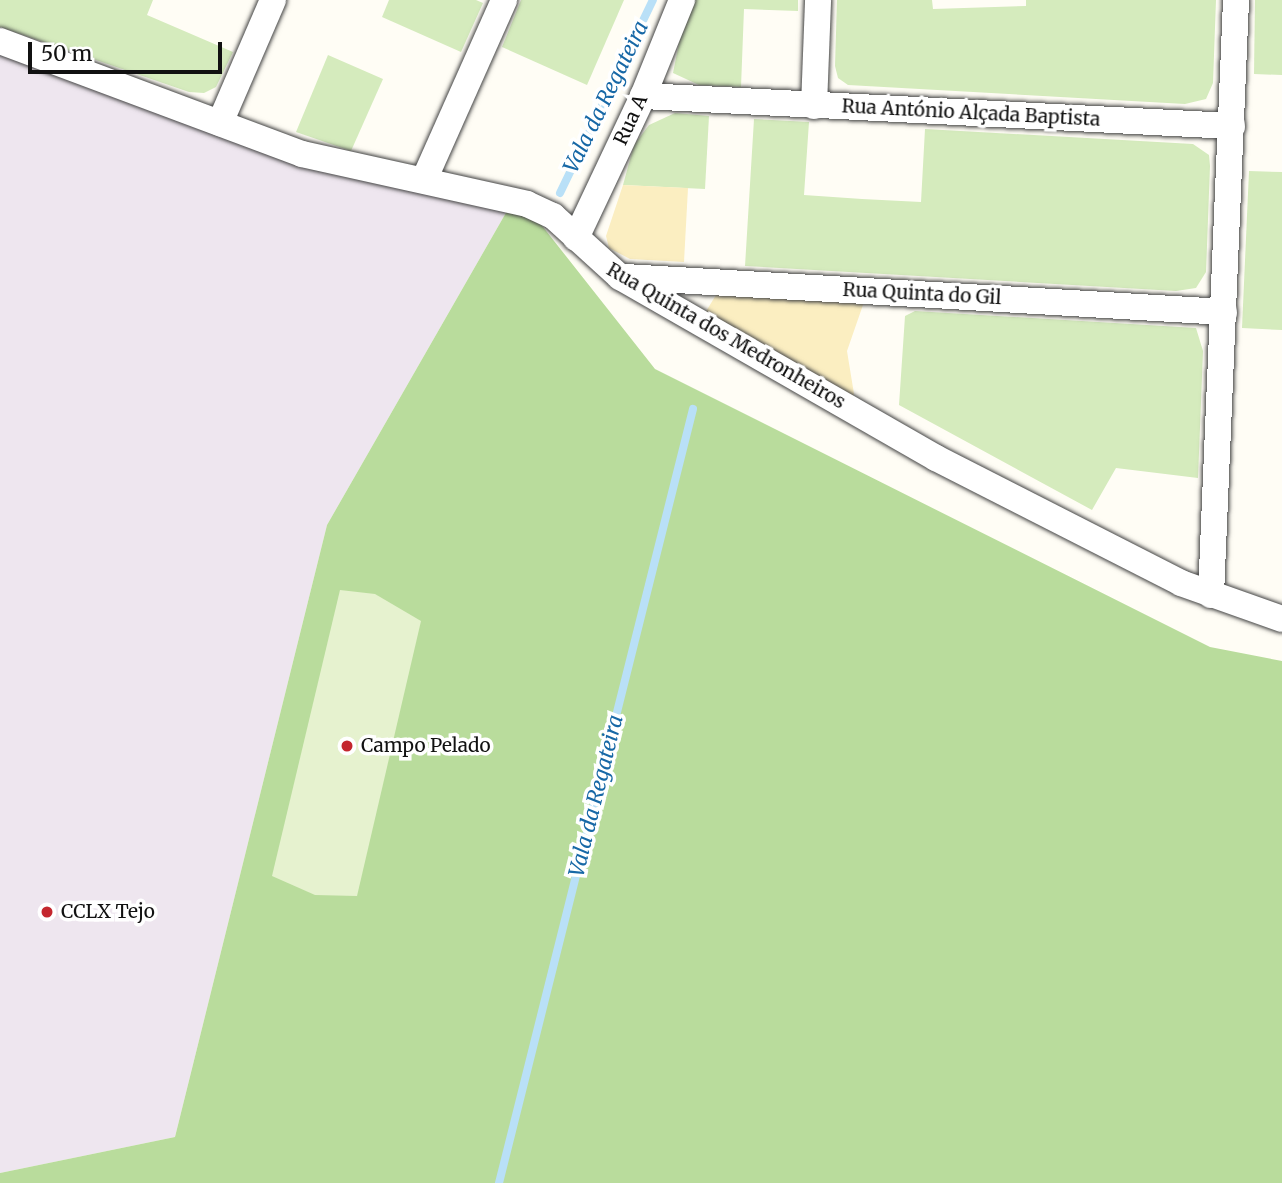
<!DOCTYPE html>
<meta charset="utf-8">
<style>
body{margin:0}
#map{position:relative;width:1282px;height:1183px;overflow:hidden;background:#fffdf5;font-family:Merriweather,serif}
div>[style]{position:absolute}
.industrial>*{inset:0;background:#eee6ef}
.green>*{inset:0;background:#d5ebbd}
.forest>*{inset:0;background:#b9dc9c}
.sand>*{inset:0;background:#fbeec1}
.pitch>*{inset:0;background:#e6f2cf}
.stream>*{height:8px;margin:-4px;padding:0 4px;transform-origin:4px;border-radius:4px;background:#b9e0f7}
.roads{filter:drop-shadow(0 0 2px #444) drop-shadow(0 0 2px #444)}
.street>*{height:26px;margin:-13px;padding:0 13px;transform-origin:13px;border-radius:13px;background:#fff}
.dots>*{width:19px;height:19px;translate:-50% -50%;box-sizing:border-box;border:4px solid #fff;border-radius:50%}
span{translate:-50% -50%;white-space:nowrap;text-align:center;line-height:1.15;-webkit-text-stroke:7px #fff;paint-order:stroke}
.street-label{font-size:19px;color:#111}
.poi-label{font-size:19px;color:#111}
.left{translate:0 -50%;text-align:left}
.water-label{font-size:21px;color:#1768a6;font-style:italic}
.scale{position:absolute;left:28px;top:42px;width:194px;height:32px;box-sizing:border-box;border:4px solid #111;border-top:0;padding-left:9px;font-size:21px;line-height:24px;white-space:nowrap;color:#111;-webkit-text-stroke:5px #fff;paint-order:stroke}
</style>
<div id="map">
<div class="industrial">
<div style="clip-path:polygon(0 53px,511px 204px,327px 525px,175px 1137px,0 1173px)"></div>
</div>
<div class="green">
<div style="clip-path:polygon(0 0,153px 0,147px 15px,233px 52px,216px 87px,204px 93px,189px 92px,0 27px)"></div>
<div style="clip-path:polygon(389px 0,476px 0,483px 3px,461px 52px,382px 17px)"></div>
<div style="clip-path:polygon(521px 0,624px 0,587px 85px,502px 47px)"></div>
<div style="clip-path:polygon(694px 0,798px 0,798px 11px,744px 9px,741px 87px,699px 85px,673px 73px,680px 38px)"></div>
<div style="clip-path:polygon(837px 0,932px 0,933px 9px,1026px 6px,1026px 0,1216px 0,1213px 83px,1206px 99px,1185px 104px,848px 85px,838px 78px,835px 66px)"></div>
<div style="clip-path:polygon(1255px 0,1282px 0,1282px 75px,1254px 74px)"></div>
<div style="clip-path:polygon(328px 55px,383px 79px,351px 151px,296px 132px)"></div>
<div style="clip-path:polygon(675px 113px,709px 116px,705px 189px,623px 185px,634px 145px,649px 125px)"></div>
<div style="clip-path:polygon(754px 119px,809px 122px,804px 195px,862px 199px,921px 202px,925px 129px,1193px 144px,1209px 155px,1210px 166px,1206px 272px,1196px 288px,1176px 291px,745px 266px)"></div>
<div style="clip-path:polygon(1249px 171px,1282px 172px,1282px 330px,1242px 328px)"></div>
<div style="clip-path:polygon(915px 311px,1196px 328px,1203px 351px,1198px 478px,1116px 468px,1092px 510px,899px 405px,905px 316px)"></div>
</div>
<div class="forest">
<div style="clip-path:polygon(511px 204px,532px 213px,655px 369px,1210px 647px,1282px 661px,1282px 1183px,0 1183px,0 1173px,175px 1137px,327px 525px)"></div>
</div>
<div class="sand">
<div style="clip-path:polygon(623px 185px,688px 188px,684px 262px,630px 259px,609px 248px,606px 236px)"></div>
<div style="clip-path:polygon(716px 295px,864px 302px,847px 351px,854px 394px,852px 398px,705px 313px)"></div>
</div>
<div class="pitch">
<div style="clip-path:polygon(340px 590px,375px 594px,421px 621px,357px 896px,315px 895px,272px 876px)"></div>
</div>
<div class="stream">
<div style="left:560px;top:193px;width:214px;rotate:-64.3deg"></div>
<div style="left:499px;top:1183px;width:798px;rotate:-75.93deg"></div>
</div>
<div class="roads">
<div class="street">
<div style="left:0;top:41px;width:322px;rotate:20.5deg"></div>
<div style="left:302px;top:154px;width:230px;rotate:12.5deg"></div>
<div style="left:527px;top:204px;width:29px;rotate:25deg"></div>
<div style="left:553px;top:216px;width:91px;rotate:42.3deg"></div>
<div style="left:620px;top:277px;width:364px;rotate:29.8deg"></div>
<div style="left:936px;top:458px;width:275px;rotate:27deg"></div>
<div style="left:1181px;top:583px;width:107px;rotate:19.6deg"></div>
<div style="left:643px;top:96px;width:590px;rotate:2.92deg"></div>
<div style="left:814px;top:106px;width:106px;rotate:-87.8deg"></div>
<div style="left:220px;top:123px;width:134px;rotate:-66.7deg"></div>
<div style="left:424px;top:180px;width:197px;rotate:-66deg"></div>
<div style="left:576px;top:238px;width:157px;rotate:-64.7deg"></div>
<div style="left:643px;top:96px;width:104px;rotate:-67.9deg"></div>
<div style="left:625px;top:277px;width:600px;rotate:3.34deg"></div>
<div style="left:1211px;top:595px;width:596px;rotate:-87.59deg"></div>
</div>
</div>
<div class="dots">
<div style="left:347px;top:746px;background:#c4262e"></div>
<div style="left:47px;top:912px;background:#c4262e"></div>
</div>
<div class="street-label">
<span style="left:971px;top:113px;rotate:3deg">Rua António Alçada Baptista</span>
<span style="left:631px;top:120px;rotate:-65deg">Rua A</span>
<span style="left:922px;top:294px;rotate:3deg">Rua Quinta do Gil</span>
<span style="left:726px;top:336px;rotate:30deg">Rua Quinta dos Medronheiros</span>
</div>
<div class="poi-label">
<span class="left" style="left:361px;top:746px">Campo Pelado</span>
<span class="left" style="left:61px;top:912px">CCLX Tejo</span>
</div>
<div class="water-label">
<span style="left:606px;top:97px;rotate:-64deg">Vala da Regateira</span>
<span style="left:596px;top:796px;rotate:-76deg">Vala da Regateira</span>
</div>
<div class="scale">50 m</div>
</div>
